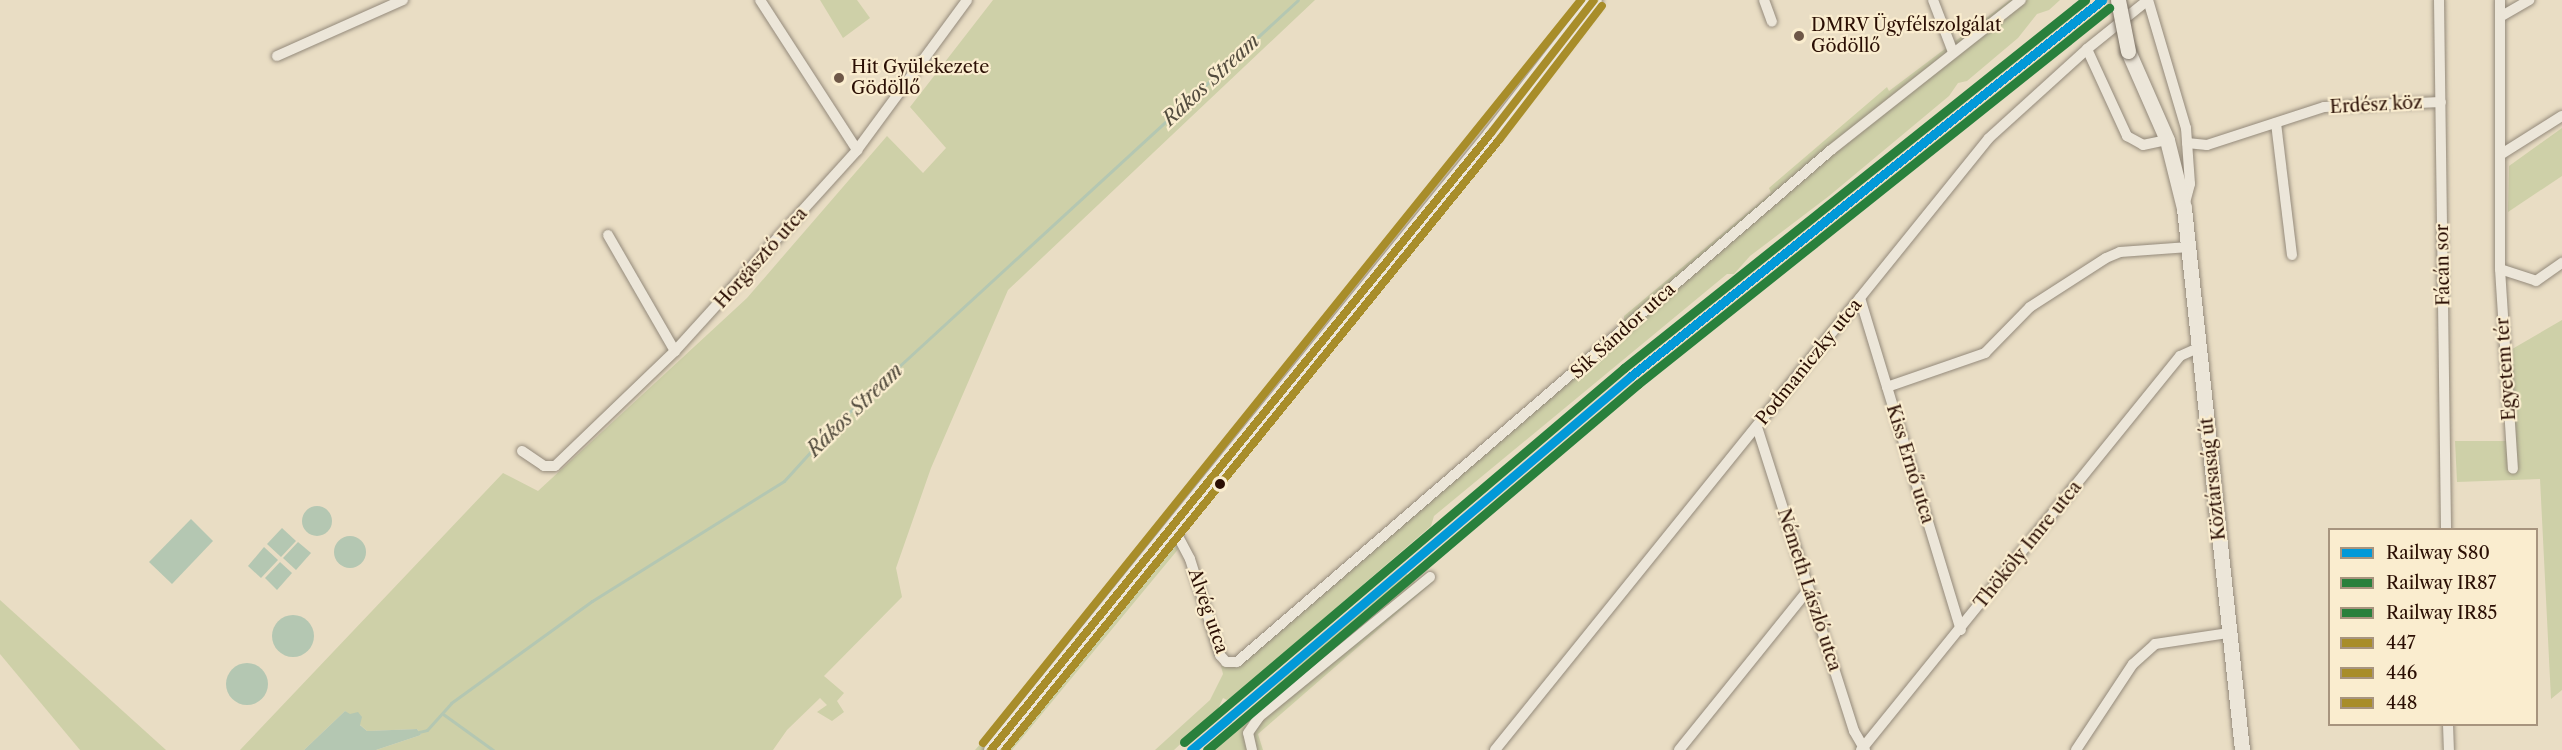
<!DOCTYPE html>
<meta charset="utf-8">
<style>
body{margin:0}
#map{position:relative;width:2562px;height:750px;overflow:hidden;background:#e9ddc4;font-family:"Libre Caslon Text",serif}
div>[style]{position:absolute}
.green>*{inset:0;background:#ced0a8}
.water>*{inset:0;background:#b4c7b2}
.round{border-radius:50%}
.stream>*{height:3px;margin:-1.5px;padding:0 1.5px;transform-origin:1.5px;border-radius:1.5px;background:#b4c7b2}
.roads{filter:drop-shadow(0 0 2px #948a7b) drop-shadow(0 0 2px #948a7b)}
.minor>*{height:10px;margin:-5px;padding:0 5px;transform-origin:5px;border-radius:5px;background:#ece6d9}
.secondary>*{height:15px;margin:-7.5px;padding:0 7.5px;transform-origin:7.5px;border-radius:7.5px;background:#ece6d9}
.bridges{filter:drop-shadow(0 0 2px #796f62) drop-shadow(0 0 2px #796f62)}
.secondary-bridge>*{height:15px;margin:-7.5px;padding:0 7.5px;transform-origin:7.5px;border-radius:7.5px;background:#ece6d9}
.bus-1>*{height:8px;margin:-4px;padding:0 4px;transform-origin:4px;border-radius:4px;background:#a88d2a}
.bus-2>*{height:8px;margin:-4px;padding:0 4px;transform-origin:4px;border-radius:4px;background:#a88d2a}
.bus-3>*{height:8px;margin:-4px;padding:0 4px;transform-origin:4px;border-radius:4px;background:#a88d2a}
.rail-1>*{height:9px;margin:-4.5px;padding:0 4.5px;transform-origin:4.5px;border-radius:4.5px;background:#0299d8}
.rail-2>*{height:9px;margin:-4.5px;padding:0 4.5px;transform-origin:4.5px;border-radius:4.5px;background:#29803c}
.rail-3>*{height:9px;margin:-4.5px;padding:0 4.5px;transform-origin:4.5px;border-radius:4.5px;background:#29803c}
.dots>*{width:16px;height:16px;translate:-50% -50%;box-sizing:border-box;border:3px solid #faedcf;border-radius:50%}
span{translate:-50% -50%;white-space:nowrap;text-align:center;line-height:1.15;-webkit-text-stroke:4.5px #faedcf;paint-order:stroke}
.poi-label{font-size:18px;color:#2b0f04}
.left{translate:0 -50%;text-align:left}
.street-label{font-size:18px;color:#2b0f04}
.water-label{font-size:20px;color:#534c3e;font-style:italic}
.legend{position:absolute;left:2328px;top:528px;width:210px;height:198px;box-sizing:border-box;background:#faedcf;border:2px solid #a7947e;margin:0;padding:8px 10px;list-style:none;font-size:18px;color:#2b0f04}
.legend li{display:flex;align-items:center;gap:12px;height:30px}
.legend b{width:30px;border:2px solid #a7947e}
</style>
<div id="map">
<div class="green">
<div style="clip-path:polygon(820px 0,857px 0,870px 18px,843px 38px)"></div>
<div style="clip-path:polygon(993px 0,1315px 0,1008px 290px,931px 468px,896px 568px,902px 597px,824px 676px,844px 693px,837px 701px,844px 712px,832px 721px,817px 712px,827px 705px,820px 698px,787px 730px,773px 750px,376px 750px,421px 735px,417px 729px,367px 731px,345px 711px,304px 750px,240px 750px,503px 473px,538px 491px,747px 298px,887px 136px,923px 173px,946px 148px,910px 107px)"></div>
<div style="clip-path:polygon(2010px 0,2060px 0,2049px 10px,2037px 14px,2018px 38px,1967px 81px,1958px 83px,1949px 96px,1829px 196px,1750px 256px,1734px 274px,1727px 274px,1434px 516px,1431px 526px,1236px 694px,1227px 700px,1223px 698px,1218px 709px,1174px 750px,1155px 750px,1210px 700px,1223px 674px,1221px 666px,1243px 652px,1624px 322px,1624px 316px,1771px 193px,1769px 188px,1887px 87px,1889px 91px)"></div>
<div style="clip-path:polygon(2562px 128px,2562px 176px,2508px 212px,2509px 166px)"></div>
<div style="clip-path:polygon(2562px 320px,2562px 690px,2551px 699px,2540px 479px,2457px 482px,2455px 441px,2513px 441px,2507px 352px)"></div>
<div style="clip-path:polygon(1155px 524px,1180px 547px,1012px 750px,975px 750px,1064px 650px,1059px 644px)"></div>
<div style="clip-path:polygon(1406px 573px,1416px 583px,1430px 574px,1434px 581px,1258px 734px,1263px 750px,1202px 750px,1239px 721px,1246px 721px,1246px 715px,1276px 685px)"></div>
<div style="clip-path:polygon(0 600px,166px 750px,80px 750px,0 654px)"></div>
</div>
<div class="water">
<div class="round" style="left:302px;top:506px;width:30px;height:30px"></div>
<div style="clip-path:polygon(191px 519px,213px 541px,172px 584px,149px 562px)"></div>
<div style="clip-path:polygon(282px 528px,296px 541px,281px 557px,267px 544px)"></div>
<div class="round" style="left:334px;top:536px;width:32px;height:32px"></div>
<div style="clip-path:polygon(298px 542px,311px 553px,296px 570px,283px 558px)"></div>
<div style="clip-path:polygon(264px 547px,278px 560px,261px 578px,248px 566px)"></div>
<div style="clip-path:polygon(280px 562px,292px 573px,277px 590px,265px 578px)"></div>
<div class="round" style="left:272px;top:615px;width:42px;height:42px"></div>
<div class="round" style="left:226px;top:663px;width:42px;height:42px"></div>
<div style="clip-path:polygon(345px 711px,350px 714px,358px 712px,362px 717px,360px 725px,367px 731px,417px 729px,421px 735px,376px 750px,304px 750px)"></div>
</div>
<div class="stream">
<div style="left:443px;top:714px;width:62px;rotate:35.8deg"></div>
<div style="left:415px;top:733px;width:12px;rotate:-14deg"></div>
<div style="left:427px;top:730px;width:36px;rotate:-48deg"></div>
<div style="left:451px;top:703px;width:174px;rotate:-35.9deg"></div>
<div style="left:592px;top:601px;width:226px;rotate:-32deg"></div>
<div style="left:784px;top:481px;width:73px;rotate:-47.8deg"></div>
<div style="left:833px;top:427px;width:631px;rotate:-42.56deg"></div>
</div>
<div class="roads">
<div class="minor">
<div style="left:760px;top:0;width:179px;rotate:57.1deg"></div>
<div style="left:1764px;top:0;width:23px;rotate:70deg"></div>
<div style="left:1933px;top:0;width:56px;rotate:69deg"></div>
<div style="left:2148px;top:0;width:134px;rotate:73.5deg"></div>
<div style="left:2186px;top:128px;width:56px;rotate:85.9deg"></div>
<div style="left:2190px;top:184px;width:23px;rotate:105deg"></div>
<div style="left:2439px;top:0;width:530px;rotate:89.24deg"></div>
<div style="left:2500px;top:0;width:269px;rotate:90deg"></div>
<div style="left:2500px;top:269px;width:200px;rotate:86.3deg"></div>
<div style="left:2500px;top:17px;width:34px;rotate:-30deg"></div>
<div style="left:2087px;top:49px;width:96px;rotate:65.3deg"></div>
<div style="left:2127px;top:136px;width:18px;rotate:29deg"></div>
<div style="left:2143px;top:145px;width:25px;rotate:-12deg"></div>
<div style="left:277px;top:56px;width:138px;rotate:-24deg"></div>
<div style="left:2276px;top:123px;width:133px;rotate:83.1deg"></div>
<div style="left:2187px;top:143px;width:20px;rotate:6deg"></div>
<div style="left:2207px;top:145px;width:123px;rotate:-18deg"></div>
<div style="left:2324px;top:107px;width:117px;rotate:-2.4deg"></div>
<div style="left:2500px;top:155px;width:73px;rotate:-32.2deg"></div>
<div style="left:608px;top:235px;width:134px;rotate:60deg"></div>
<div style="left:2500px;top:269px;width:38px;rotate:18deg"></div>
<div style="left:2536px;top:281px;width:32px;rotate:-35deg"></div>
<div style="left:1860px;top:298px;width:347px;rotate:73.1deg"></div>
<div style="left:1887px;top:387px;width:104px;rotate:-19.1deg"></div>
<div style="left:1985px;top:353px;width:64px;rotate:-45.6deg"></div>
<div style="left:2030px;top:307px;width:90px;rotate:-32.8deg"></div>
<div style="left:2106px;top:258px;width:15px;rotate:-23deg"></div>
<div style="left:2120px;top:252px;width:69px;rotate:-4.1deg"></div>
<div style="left:1757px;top:427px;width:319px;rotate:72.3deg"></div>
<div style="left:1854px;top:731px;width:22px;rotate:60deg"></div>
<div style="left:522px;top:451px;width:27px;rotate:34deg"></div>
<div style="left:544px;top:466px;width:11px"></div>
<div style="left:555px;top:466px;width:166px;rotate:-43.8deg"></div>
<div style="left:675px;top:351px;width:271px;rotate:-47.8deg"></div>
<div style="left:857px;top:150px;width:186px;rotate:-53.7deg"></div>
<div style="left:1172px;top:525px;width:38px;rotate:62deg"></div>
<div style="left:1190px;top:559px;width:101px;rotate:72.6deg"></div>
<div style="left:1220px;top:655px;width:9px;rotate:49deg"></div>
<div style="left:1226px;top:662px;width:11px"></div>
<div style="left:1237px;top:662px;width:784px;rotate:-40.76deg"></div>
<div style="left:1831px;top:150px;width:242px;rotate:-38.3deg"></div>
<div style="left:2448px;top:724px;width:26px;rotate:88deg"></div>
<div style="left:1252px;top:750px;width:17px;rotate:-103deg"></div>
<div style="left:1248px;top:733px;width:19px;rotate:-55deg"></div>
<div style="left:1259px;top:717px;width:221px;rotate:-39.3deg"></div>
<div style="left:1495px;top:750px;width:786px;rotate:-51.09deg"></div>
<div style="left:1989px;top:138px;width:132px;rotate:-42.2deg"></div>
<div style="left:2087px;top:49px;width:78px;rotate:-38.8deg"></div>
<div style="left:1679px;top:750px;width:206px;rotate:-51.1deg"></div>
<div style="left:1861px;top:750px;width:507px;rotate:-51deg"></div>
<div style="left:2180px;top:356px;width:22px;rotate:-24deg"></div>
<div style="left:2076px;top:750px;width:103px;rotate:-56.5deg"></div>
<div style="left:2133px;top:664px;width:30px;rotate:-42deg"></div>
<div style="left:2155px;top:644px;width:75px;rotate:-8.5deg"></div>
</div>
<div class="secondary">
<div style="left:2128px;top:51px;width:97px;rotate:66.3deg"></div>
<div style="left:2167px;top:140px;width:70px;rotate:76deg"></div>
<div style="left:2184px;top:208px;width:545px;rotate:83.89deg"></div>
<div style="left:991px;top:750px;width:794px;rotate:-50.98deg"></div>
<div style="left:1491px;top:133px;width:168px;rotate:-52.2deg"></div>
</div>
</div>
<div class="bridges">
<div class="secondary-bridge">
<div style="left:2118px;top:0;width:52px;rotate:78.9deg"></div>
</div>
</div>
<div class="bus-1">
<div style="left:991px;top:750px;width:794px;rotate:-50.98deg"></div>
<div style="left:1491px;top:133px;width:168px;rotate:-52.2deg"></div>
</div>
<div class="bus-2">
<div style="left:1005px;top:750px;width:785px;rotate:-51deg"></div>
<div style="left:1499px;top:140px;width:169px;rotate:-52.5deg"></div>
</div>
<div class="bus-3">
<div style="left:983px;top:743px;width:954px;rotate:-51.17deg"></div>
</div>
<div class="rail-1">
<div style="left:1191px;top:750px;width:577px;rotate:-40.36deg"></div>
<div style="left:1631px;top:376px;width:603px;rotate:-38.6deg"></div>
</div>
<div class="rail-2">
<div style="left:1207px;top:750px;width:565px;rotate:-40.34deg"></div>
<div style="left:1638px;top:384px;width:603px;rotate:-38.6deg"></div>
</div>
<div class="rail-3">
<div style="left:1184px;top:742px;width:577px;rotate:-40.36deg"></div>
<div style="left:1624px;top:368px;width:590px;rotate:-38.6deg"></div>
</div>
<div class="dots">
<div style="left:1799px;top:36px;background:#6e5747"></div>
<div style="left:839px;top:78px;background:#6e5747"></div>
<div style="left:1220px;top:484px;background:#2b0f04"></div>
</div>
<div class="poi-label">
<span class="left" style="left:1811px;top:36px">DMRV Ügyfélszolgálat<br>Gödöllő</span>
<span class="left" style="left:851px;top:78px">Hit Gyülekezete<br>Gödöllő</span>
</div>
<div class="street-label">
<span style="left:2376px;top:105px;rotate:-3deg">Erdész köz</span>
<span style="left:761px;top:258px;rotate:-48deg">Horgásztó utca</span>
<span style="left:2443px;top:265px;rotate:-91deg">Fácán sor</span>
<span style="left:1623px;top:331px;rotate:-42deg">Sík Sándor utca</span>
<span style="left:1809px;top:362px;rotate:-51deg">Podmaniczky utca</span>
<span style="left:2506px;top:369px;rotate:-94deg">Egyetem tér</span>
<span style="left:1910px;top:464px;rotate:73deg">Kiss Ernő utca</span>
<span style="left:2213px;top:479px;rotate:-96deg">Köztársaság út</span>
<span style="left:2028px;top:545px;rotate:-51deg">Thököly Imre utca</span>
<span style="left:1809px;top:590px;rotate:72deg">Németh László utca</span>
<span style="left:1208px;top:611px;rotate:71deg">Alvég utca</span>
</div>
<div class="water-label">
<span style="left:1211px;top:80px;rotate:-43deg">Rákos Stream</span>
<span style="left:855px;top:410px;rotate:-44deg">Rákos Stream</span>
</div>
<ul class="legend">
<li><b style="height:8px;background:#0299d8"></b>Railway S80</li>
<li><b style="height:8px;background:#29803c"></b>Railway IR87</li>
<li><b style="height:8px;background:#29803c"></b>Railway IR85</li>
<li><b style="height:8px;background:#a88d2a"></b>447</li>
<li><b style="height:8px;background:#a88d2a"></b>446</li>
<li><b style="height:8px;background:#a88d2a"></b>448</li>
</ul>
</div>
